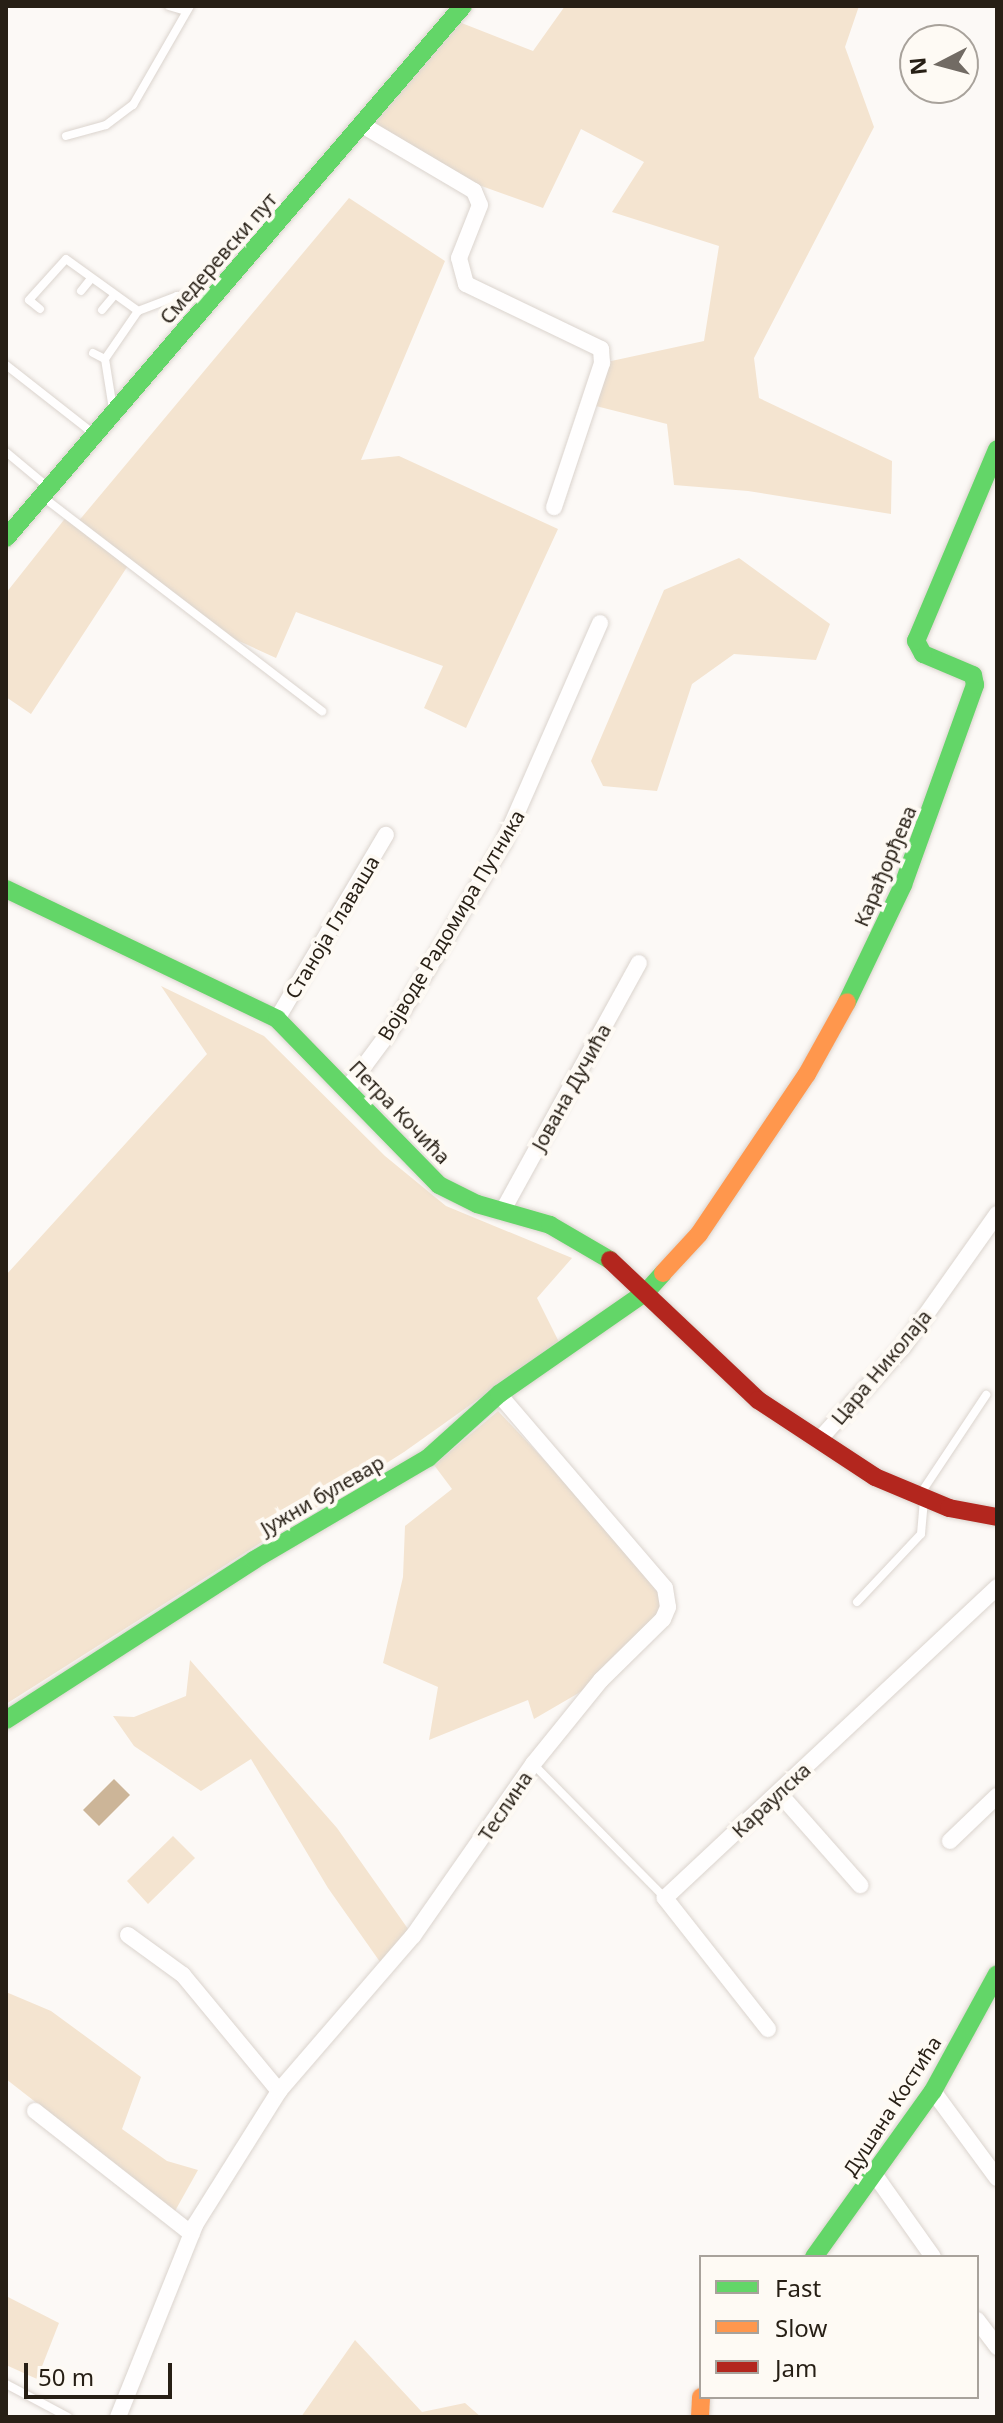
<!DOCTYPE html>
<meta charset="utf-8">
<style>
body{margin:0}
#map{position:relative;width:1003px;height:2423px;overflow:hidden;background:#fcf9f6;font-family:"Noto Sans",sans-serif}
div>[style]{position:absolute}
.green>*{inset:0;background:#f4e4d0}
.water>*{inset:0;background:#ccb598}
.roads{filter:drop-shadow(0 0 2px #dbd4ce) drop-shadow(0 0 2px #dbd4ce)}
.lane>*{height:8px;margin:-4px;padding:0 4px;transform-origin:4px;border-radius:4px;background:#fffefe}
.street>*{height:16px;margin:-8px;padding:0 8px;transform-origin:8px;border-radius:8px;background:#fffefe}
.fast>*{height:18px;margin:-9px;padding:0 9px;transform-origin:9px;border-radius:9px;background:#63d668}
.slow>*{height:18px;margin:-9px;padding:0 9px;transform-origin:9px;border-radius:9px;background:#ff974d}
.jam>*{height:18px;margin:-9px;padding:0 9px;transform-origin:9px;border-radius:9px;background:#b3261e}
span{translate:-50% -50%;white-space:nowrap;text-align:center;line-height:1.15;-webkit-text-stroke:8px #fefaf4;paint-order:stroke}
.street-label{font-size:20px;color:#271f15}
.frame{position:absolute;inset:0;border:8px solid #271f15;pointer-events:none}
.legend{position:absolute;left:699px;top:2255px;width:280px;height:144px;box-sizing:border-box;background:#fefaf4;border:2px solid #a8a29b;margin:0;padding:10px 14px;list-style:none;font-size:24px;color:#271f15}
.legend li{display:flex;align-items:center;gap:16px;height:40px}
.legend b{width:40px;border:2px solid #a8a29b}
.north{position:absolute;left:899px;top:24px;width:80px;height:80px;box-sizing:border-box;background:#fefaf4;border:2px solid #a8a29b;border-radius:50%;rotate:264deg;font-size:22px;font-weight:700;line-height:32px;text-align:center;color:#271f15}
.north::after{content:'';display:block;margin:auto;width:28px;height:36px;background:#726b64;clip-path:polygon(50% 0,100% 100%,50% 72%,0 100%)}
.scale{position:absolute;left:24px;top:2363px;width:148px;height:36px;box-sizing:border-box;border:4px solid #271f15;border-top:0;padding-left:10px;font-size:24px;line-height:28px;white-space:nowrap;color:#271f15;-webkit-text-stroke:6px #fefaf4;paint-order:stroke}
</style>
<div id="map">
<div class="green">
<div style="clip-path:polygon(565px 6px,859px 6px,845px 47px,874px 127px,754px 358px,759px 398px,892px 461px,891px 514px,748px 491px,674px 485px,667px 424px,588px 404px,602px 363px,704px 341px,719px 246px,612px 212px,644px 162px,581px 129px,543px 208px,462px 179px,364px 126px,454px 20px,533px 51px)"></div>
<div style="clip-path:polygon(349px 198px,445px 261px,361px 460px,399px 456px,558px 529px,466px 728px,424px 708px,443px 666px,296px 612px,276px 658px,215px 630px,129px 564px,31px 714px,6px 697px,6px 593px,67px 516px,77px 523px)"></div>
<div style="clip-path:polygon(739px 558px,830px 624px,816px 660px,734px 654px,692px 684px,657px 791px,603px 786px,591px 761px,664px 590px)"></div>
<div style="clip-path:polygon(161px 986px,264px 1036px,385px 1156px,446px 1206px,572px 1258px,537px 1298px,559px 1342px,404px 1452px,6px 1704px,6px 1275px,207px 1054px)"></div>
<div style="clip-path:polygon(498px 1411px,665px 1588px,668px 1607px,601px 1680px,534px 1719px,528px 1700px,429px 1740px,438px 1687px,383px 1663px,403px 1577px,405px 1526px,452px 1489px,434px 1465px)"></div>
<div style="clip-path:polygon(190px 1660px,337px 1828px,413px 1936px,385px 1969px,328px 1888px,251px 1759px,201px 1791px,134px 1746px,113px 1716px,134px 1717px,186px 1696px)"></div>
<div style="clip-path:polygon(173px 1836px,195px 1858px,148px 1904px,127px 1881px)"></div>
<div style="clip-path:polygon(6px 1992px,51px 2011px,141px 2077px,122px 2129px,167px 2161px,198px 2170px,175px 2211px,6px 2079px)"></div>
<div style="clip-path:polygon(6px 2296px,59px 2323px,37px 2379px,6px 2365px)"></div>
<div style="clip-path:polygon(355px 2340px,422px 2412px,465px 2403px,481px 2417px,301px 2417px)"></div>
</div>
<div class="water">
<div style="clip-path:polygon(114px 1779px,130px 1795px,99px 1826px,83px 1810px)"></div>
</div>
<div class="roads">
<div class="lane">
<div style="left:169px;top:6px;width:18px;rotate:16deg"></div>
<div style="left:66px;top:136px;width:41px;rotate:-15.4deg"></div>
<div style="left:106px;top:125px;width:34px;rotate:-37deg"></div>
<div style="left:133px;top:105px;width:114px;rotate:-60.1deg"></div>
<div style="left:81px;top:291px;width:14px;rotate:-51deg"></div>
<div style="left:40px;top:309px;width:14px;rotate:-141deg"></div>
<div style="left:29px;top:300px;width:55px;rotate:-47.9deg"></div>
<div style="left:66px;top:259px;width:89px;rotate:35.8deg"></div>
<div style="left:102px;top:310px;width:17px;rotate:-50deg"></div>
<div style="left:93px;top:353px;width:13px;rotate:27deg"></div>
<div style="left:6px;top:365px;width:112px;rotate:38.1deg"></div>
<div style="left:113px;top:409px;width:51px;rotate:-99.1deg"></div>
<div style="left:105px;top:359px;width:58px;rotate:-55.5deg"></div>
<div style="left:138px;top:311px;width:42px;rotate:-21deg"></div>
<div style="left:177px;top:296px;width:34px"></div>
<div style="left:6px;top:452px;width:55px;rotate:39.8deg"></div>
<div style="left:43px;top:497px;width:352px;rotate:37.5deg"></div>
<div style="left:921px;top:1493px;width:118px;rotate:-56.4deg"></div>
<div style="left:857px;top:1602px;width:93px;rotate:-46.7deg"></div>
<div style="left:921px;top:1534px;width:34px;rotate:-85deg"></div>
<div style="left:533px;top:1764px;width:187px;rotate:45.4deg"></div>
<div style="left:6px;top:2384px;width:70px;rotate:28deg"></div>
</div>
<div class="street">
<div style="left:364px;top:126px;width:128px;rotate:30.6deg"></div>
<div style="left:474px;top:191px;width:15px;rotate:67deg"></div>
<div style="left:480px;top:205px;width:57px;rotate:111.6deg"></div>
<div style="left:459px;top:258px;width:27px;rotate:75deg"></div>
<div style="left:466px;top:284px;width:150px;rotate:25.7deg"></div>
<div style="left:601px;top:349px;width:14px;rotate:86deg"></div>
<div style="left:602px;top:363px;width:152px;rotate:108.4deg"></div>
<div style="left:277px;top:1019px;width:214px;rotate:-59.4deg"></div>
<div style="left:347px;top:1089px;width:77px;rotate:-53.4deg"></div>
<div style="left:393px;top:1027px;width:216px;rotate:-59deg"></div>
<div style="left:504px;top:842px;width:239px;rotate:-66.3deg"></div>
<div style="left:502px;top:1212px;width:284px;rotate:-61.2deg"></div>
<div style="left:819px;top:1440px;width:125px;rotate:-47.9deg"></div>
<div style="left:903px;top:1347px;width:163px;rotate:-54.7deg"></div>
<div style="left:779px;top:1793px;width:123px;rotate:48.6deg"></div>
<div style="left:950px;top:1841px;width:65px;rotate:-43.8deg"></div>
<div style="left:128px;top:1935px;width:68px;rotate:36deg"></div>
<div style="left:183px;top:1975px;width:151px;rotate:50.4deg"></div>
<div style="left:768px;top:2029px;width:167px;rotate:-128.2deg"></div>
<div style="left:665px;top:1898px;width:455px;rotate:-43.1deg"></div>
<div style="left:933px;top:2091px;width:108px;rotate:53.7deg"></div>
<div style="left:35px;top:2111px;width:199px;rotate:38.1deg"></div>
<div style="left:875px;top:2175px;width:100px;rotate:54.7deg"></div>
<div style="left:977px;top:2320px;width:34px;rotate:53deg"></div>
<div style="left:118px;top:2417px;width:207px;rotate:-68.1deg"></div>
<div style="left:195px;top:2225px;width:158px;rotate:-57.9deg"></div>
<div style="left:279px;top:2091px;width:205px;rotate:-49.2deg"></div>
<div style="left:413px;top:1936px;width:210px;rotate:-55.1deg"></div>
<div style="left:533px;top:1764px;width:108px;rotate:-51deg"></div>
<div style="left:601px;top:1680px;width:87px;rotate:-44.5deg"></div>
<div style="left:663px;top:1619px;width:13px;rotate:-67deg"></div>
<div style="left:668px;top:1607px;width:19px;rotate:-99deg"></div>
<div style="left:665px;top:1588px;width:255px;rotate:-130.6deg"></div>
</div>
<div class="fast">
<div style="left:6px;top:538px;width:701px;rotate:-49.34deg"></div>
<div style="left:6px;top:889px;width:301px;rotate:25.6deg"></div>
<div style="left:277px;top:1019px;width:232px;rotate:45.7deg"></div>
<div style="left:439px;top:1185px;width:42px;rotate:26.6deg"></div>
<div style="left:477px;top:1204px;width:76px;rotate:16deg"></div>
<div style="left:550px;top:1225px;width:69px;rotate:30.3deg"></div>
<div style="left:847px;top:1002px;width:130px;rotate:-64.4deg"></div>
<div style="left:903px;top:885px;width:213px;rotate:-70.2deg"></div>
<div style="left:975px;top:685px;width:10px;rotate:-101deg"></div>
<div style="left:973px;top:675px;width:54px;rotate:-157.2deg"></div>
<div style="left:923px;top:654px;width:15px;rotate:-118deg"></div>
<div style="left:916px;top:641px;width:208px;rotate:-67.1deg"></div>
<div style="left:6px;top:1720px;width:295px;rotate:-32.8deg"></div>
<div style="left:254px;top:1560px;width:202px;rotate:-30.4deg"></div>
<div style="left:428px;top:1458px;width:96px;rotate:-42deg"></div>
<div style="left:499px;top:1394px;width:180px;rotate:-34.8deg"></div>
<div style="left:647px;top:1291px;width:24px;rotate:-48deg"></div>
<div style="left:814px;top:2257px;width:204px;rotate:-54.4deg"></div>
<div style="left:933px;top:2091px;width:133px;rotate:-61.3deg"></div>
</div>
<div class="slow">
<div style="left:663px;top:1273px;width:53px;rotate:-47.3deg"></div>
<div style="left:699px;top:1234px;width:193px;rotate:-56deg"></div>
<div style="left:807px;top:1074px;width:82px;rotate:-60.9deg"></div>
<div style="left:700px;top:2417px;width:20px;rotate:-87deg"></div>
</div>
<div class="jam">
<div style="left:610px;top:1260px;width:204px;rotate:43.4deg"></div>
<div style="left:758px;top:1400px;width:140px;rotate:33.3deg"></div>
<div style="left:875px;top:1477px;width:80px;rotate:22.7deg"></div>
<div style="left:949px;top:1508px;width:49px;rotate:10.6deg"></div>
</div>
</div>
<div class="street-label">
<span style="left:218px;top:258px;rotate:-49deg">Смедеревски пут</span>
<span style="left:885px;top:866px;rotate:-67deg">Карађорђева</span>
<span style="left:451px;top:925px;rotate:-59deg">Војводе Радомира Путника</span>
<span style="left:332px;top:927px;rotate:-59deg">Станоја Главаша</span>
<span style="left:571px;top:1087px;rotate:-61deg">Јована Дучића</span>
<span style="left:400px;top:1112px;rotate:46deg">Петра Кочића</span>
<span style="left:881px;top:1367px;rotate:-50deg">Цара Николаја</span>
<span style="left:322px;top:1495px;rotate:-30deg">Јужни булевар</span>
<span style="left:771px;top:1800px;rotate:-43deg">Караулска</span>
<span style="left:505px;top:1806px;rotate:-56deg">Теслина</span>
<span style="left:892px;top:2106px;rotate:-57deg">Душана Костића</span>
</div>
<div class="frame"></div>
<ul class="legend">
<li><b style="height:10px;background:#63d668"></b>Fast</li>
<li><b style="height:10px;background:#ff974d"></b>Slow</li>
<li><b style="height:10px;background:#b3261e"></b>Jam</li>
</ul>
<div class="north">N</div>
<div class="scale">50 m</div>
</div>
